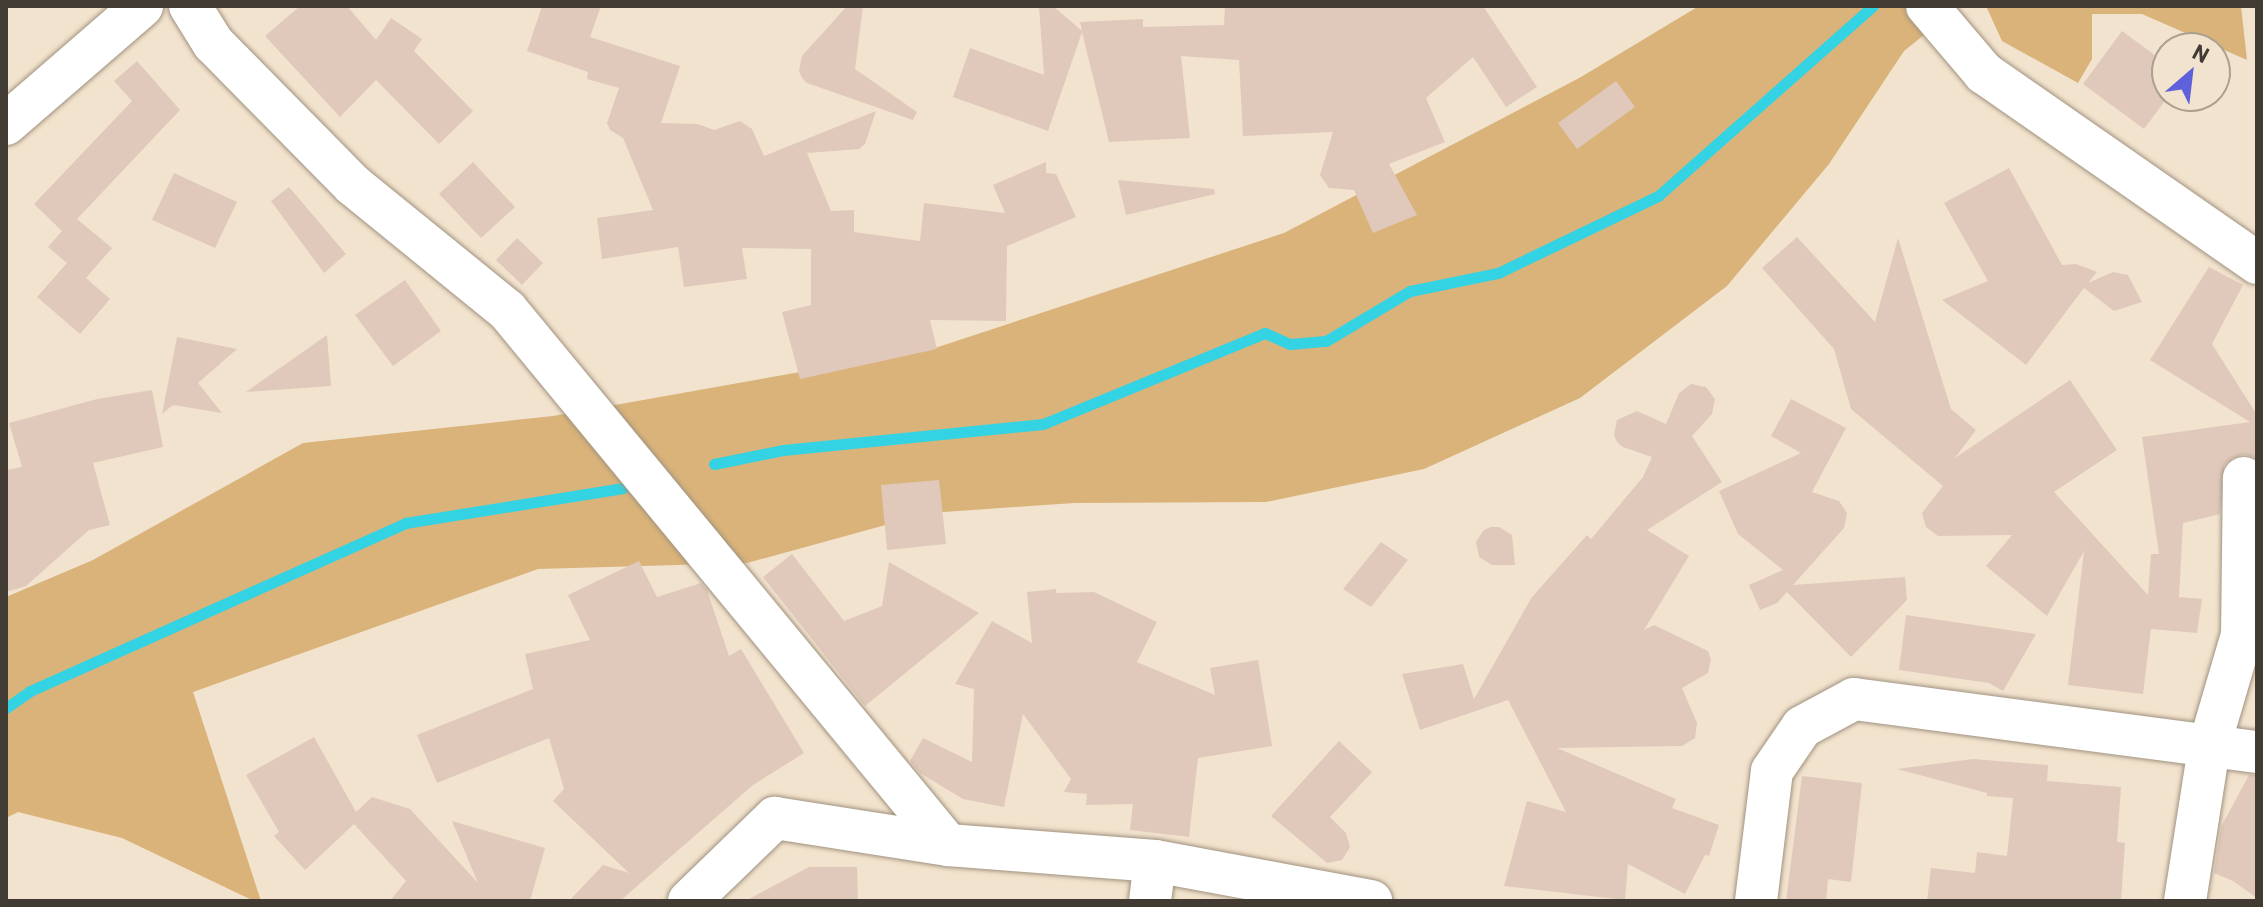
<!DOCTYPE html>
<style>
body{margin:0}
#map{position:relative;width:2263px;height:907px;overflow:hidden;background:#f2e3ce;font-family:Barlow,sans-serif}
div>[style]{position:absolute}
.green>*{inset:0;background:#d9b37a}
.stream>*{height:11px;margin:-5.5px;padding:0 5.5px;transform-origin:5.5px;border-radius:5.5px;background:#34d3e3}
.building>*{inset:0;background:#e0c9bb}
.roads{filter:drop-shadow(0 0 2px #a0927f) drop-shadow(0 0 2px #a0927f)}
.minor>*{height:42px;margin:-21px;padding:0 21px;transform-origin:21px;border-radius:21px;background:#fff}
span{translate:-50% -50%;white-space:nowrap;text-align:center;line-height:1.15;-webkit-text-stroke:6px #f2e3ce;paint-order:stroke}
.frame{position:absolute;inset:0;border:8px solid #413b33;pointer-events:none}
.north{position:absolute;left:2151px;top:32px;width:80px;height:80px;box-sizing:border-box;background:#f2e3ce;border:2px solid #aba090;border-radius:50%;rotate:28deg;font-size:22px;font-weight:700;line-height:32px;text-align:center;color:#413b33}
.north::after{content:'';display:block;margin:auto;width:28px;height:36px;background:#5e61d9;clip-path:polygon(50% 0,100% 100%,50% 72%,0 100%)}
</style>
<div id="map">
<div class="green">
<div style="clip-path:polygon(1699px 6px,1960px 6px,1904px 51px,1829px 164px,1727px 286px,1580px 398px,1424px 469px,1266px 502px,1074px 503px,929px 513px,747px 563px,538px 569px,193px 692px,261px 901px,254px 901px,122px 838px,18px 812px,6px 818px,6px 597px,93px 560px,303px 443px,553px 416px,935px 348px,1284px 233px,1581px 77px)"></div>
<div style="clip-path:polygon(1986px 6px,2241px 6px,2247px 60px,2142px 14px,2092px 14px,2092px 59px,2078px 83px,2002px 41px)"></div>
</div>
<div class="stream">
<div style="left:714px;top:464px;width:70px;rotate:-11.5deg"></div>
<div style="left:783px;top:450px;width:261px;rotate:-5.7deg"></div>
<div style="left:1043px;top:424px;width:240px;rotate:-22.3deg"></div>
<div style="left:1265px;top:333px;width:27px;rotate:24deg"></div>
<div style="left:1290px;top:344px;width:36px;rotate:-5deg"></div>
<div style="left:1326px;top:341px;width:98px;rotate:-30.8deg"></div>
<div style="left:1410px;top:291px;width:90px;rotate:-11.6deg"></div>
<div style="left:1498px;top:273px;width:178px;rotate:-25.7deg"></div>
<div style="left:1658px;top:196px;width:287px;rotate:-41.5deg"></div>
<div style="left:6px;top:708px;width:29px;rotate:-35deg"></div>
<div style="left:30px;top:691px;width:411px;rotate:-24.1deg"></div>
<div style="left:405px;top:523px;width:221px;rotate:-9.1deg"></div>
</div>
<div class="building">
<div style="clip-path:polygon(300px 6px,347px 6px,376px 40px,391px 18px,422px 39px,414px 51px,473px 111px,439px 144px,376px 80px,340px 117px,265px 36px)"></div>
<div style="clip-path:polygon(542px 6px,601px 6px,590px 37px,680px 66px,661px 123px,698px 124px,714px 130px,740px 121px,752px 129px,764px 156px,876px 111px,865px 144px,859px 149px,807px 153px,831px 211px,854px 210px,854px 232px,920px 241px,924px 203px,1005px 213px,993px 185px,1046px 162px,1046px 173px,1056px 174px,1076px 217px,1007px 246px,1006px 321px,930px 320px,937px 349px,800px 379px,782px 312px,811px 305px,811px 249px,742px 248px,747px 279px,684px 287px,678px 247px,602px 259px,597px 218px,653px 210px,623px 138px,610px 130px,607px 123px,619px 88px,587px 79px,588px 72px,527px 51px)"></div>
<div style="clip-path:polygon(847px 6px,863px 6px,855px 69px,917px 112px,913px 120px,807px 83px,802px 78px,799px 71px,802px 56px)"></div>
<div style="clip-path:polygon(1039px 6px,1053px 6px,1082px 31px,1080px 22px,1143px 19px,1143px 27px,1224px 25px,1225px 6px,1483px 6px,1537px 87px,1506px 107px,1473px 57px,1426px 98px,1445px 142px,1389px 164px,1417px 215px,1373px 233px,1354px 190px,1329px 188px,1320px 175px,1333px 132px,1243px 136px,1239px 60px,1181px 56px,1190px 138px,1109px 142px,1082px 32px,1048px 131px,953px 97px,970px 48px,1044px 75px)"></div>
<div style="clip-path:polygon(2122px 31px,2167px 64px,2167px 98px,2144px 129px,2083px 84px)"></div>
<div style="clip-path:polygon(137px 61px,180px 110px,77px 219px,112px 248px,86px 278px,110px 299px,80px 334px,37px 297px,67px 263px,48px 247px,62px 231px,34px 204px,132px 101px,114px 81px)"></div>
<div style="clip-path:polygon(1616px 81px,1635px 107px,1577px 149px,1558px 123px)"></div>
<div style="clip-path:polygon(473px 162px,515px 207px,481px 238px,439px 194px)"></div>
<div style="clip-path:polygon(2009px 168px,2062px 265px,2076px 264px,2097px 272px,2088px 283px,2113px 272px,2128px 275px,2142px 302px,2114px 311px,2084px 288px,2026px 365px,1942px 300px,1988px 281px,1944px 203px)"></div>
<div style="clip-path:polygon(174px 173px,237px 202px,215px 248px,152px 220px)"></div>
<div style="clip-path:polygon(1118px 180px,1214px 189px,1215px 194px,1126px 215px)"></div>
<div style="clip-path:polygon(289px 187px,346px 254px,324px 273px,271px 201px)"></div>
<div style="clip-path:polygon(1797px 237px,1875px 322px,1898px 238px,1951px 409px,1976px 430px,1955px 458px,2070px 380px,2117px 450px,2054px 492px,2148px 595px,2151px 554px,2159px 554px,2142px 437px,2250px 422px,2150px 360px,2209px 267px,2243px 285px,2212px 344px,2257px 415px,2257px 458px,2244px 454px,2232px 458px,2224px 465px,2220px 514px,2183px 523px,2179px 597px,2202px 599px,2197px 633px,2151px 629px,2143px 694px,2068px 685px,2084px 551px,2047px 616px,1986px 566px,2012px 535px,1938px 536px,1926px 527px,1922px 513px,1943px 486px,1851px 409px,1834px 349px,1762px 268px)"></div>
<div style="clip-path:polygon(517px 238px,543px 263px,522px 285px,496px 260px)"></div>
<div style="clip-path:polygon(405px 280px,441px 331px,393px 366px,355px 315px)"></div>
<div style="clip-path:polygon(327px 335px,331px 386px,246px 392px)"></div>
<div style="clip-path:polygon(177px 337px,237px 349px,198px 383px,222px 413px,173px 405px,162px 414px)"></div>
<div style="clip-path:polygon(1691px 384px,1706px 387px,1715px 399px,1712px 414px,1692px 436px,1722px 482px,1647px 530px,1689px 556px,1644px 630px,1654px 625px,1708px 651px,1711px 659px,1708px 673px,1682px 688px,1697px 723px,1695px 738px,1682px 746px,1557px 748px,1676px 799px,1672px 808px,1719px 825px,1709px 856px,1705px 855px,1685px 894px,1628px 864px,1625px 900px,1504px 886px,1527px 801px,1566px 812px,1508px 700px,1420px 730px,1402px 674px,1463px 664px,1474px 699px,1532px 597px,1587px 535px,1591px 539px,1643px 477px,1652px 457px,1623px 447px,1617px 442px,1614px 435px,1617px 420px,1637px 411px,1666px 424px,1679px 393px)"></div>
<div style="clip-path:polygon(152px 390px,163px 447px,93px 463px,110px 525px,89px 530px,26px 586px,6px 592px,6px 470px,22px 467px,9px 423px,97px 399px)"></div>
<div style="clip-path:polygon(1791px 399px,1846px 428px,1812px 492px,1839px 501px,1847px 513px,1844px 528px,1793px 585px,1905px 577px,1907px 600px,1851px 657px,1787px 592px,1777px 603px,1760px 610px,1749px 585px,1783px 570px,1738px 534px,1719px 491px,1801px 453px,1771px 436px)"></div>
<div style="clip-path:polygon(939px 480px,946px 544px,887px 550px,881px 485px)"></div>
<div style="clip-path:polygon(1491px 527px,1499px 527px,1512px 535px,1515px 565px,1492px 565px,1479px 557px,1476px 542px,1484px 530px)"></div>
<div style="clip-path:polygon(1381px 542px,1408px 560px,1371px 607px,1343px 589px)"></div>
<div style="clip-path:polygon(792px 554px,844px 621px,882px 606px,889px 562px,979px 613px,865px 706px,763px 577px)"></div>
<div style="clip-path:polygon(639px 561px,657px 597px,701px 583px,707px 590px,729px 656px,741px 649px,804px 753px,753px 785px,620px 901px,569px 901px,603px 865px,629px 873px,553px 801px,564px 789px,549px 738px,437px 783px,417px 735px,533px 689px,525px 654px,590px 640px,568px 595px)"></div>
<div style="clip-path:polygon(1056px 589px,1056px 593px,1094px 592px,1157px 622px,1137px 662px,1215px 695px,1210px 668px,1258px 660px,1272px 746px,1198px 758px,1189px 837px,1130px 830px,1133px 804px,1086px 805px,1087px 794px,1064px 792px,1071px 779px,1023px 714px,1004px 807px,963px 799px,920px 773px,910px 761px,923px 738px,972px 762px,974px 689px,955px 684px,992px 621px,1032px 643px,1027px 592px)"></div>
<div style="clip-path:polygon(1906px 615px,2036px 634px,2003px 691px,1989px 683px,1899px 670px)"></div>
<div style="clip-path:polygon(314px 737px,356px 812px,372px 797px,410px 809px,478px 883px,452px 821px,545px 848px,530px 901px,390px 901px,406px 881px,354px 824px,305px 870px,274px 836px,279px 832px,246px 775px)"></div>
<div style="clip-path:polygon(1339px 741px,1372px 772px,1330px 817px,1346px 833px,1350px 847px,1342px 860px,1327px 863px,1271px 816px)"></div>
<div style="clip-path:polygon(1973px 759px,2048px 765px,2047px 781px,2121px 787px,2117px 842px,2125px 843px,2121px 901px,1927px 901px,1931px 868px,1975px 873px,1977px 852px,2007px 856px,2013px 798px,1987px 796px,1987px 793px,1897px 769px)"></div>
<div style="clip-path:polygon(2249px 775px,2257px 775px,2257px 898px,2233px 881px,2214px 873px,2221px 827px)"></div>
<div style="clip-path:polygon(1802px 776px,1862px 783px,1851px 882px,1828px 879px,1826px 901px,1786px 901px)"></div>
<div style="clip-path:polygon(809px 867px,857px 867px,858px 901px,745px 901px)"></div>
</div>
<div class="roads">
<div class="minor">
<div style="left:190px;top:6px;width:44px;rotate:58.1deg"></div>
<div style="left:213px;top:43px;width:199px;rotate:45.4deg"></div>
<div style="left:353px;top:185px;width:198px;rotate:39.1deg"></div>
<div style="left:507px;top:310px;width:693px;rotate:50.5deg"></div>
<div style="left:948px;top:845px;width:208px;rotate:4.4deg"></div>
<div style="left:1155px;top:861px;width:220px;rotate:10.5deg"></div>
<div style="left:1927px;top:6px;width:88px;rotate:49.6deg"></div>
<div style="left:1984px;top:73px;width:333px;rotate:34.8deg"></div>
<div style="left:6px;top:124px;width:180px;rotate:-40.9deg"></div>
<div style="left:689px;top:901px;width:120px;rotate:-44deg"></div>
<div style="left:775px;top:818px;width:175px;rotate:8.9deg"></div>
<div style="left:1150px;top:901px;width:40px;rotate:-82.9deg"></div>
<div style="left:1756px;top:901px;width:131px;rotate:-83deg"></div>
<div style="left:1772px;top:771px;width:53px;rotate:-55.7deg"></div>
<div style="left:1802px;top:727px;width:59px;rotate:-28.3deg"></div>
<div style="left:1854px;top:699px;width:406px;rotate:7.5deg"></div>
<div style="left:2185px;top:901px;width:156px;rotate:-81.1deg"></div>
<div style="left:2209px;top:747px;width:117px;rotate:-73.6deg"></div>
<div style="left:2242px;top:635px;width:157px;rotate:-89.3deg"></div>
</div>
</div>
<div class="frame"></div>
<div class="north">N</div>
</div>
